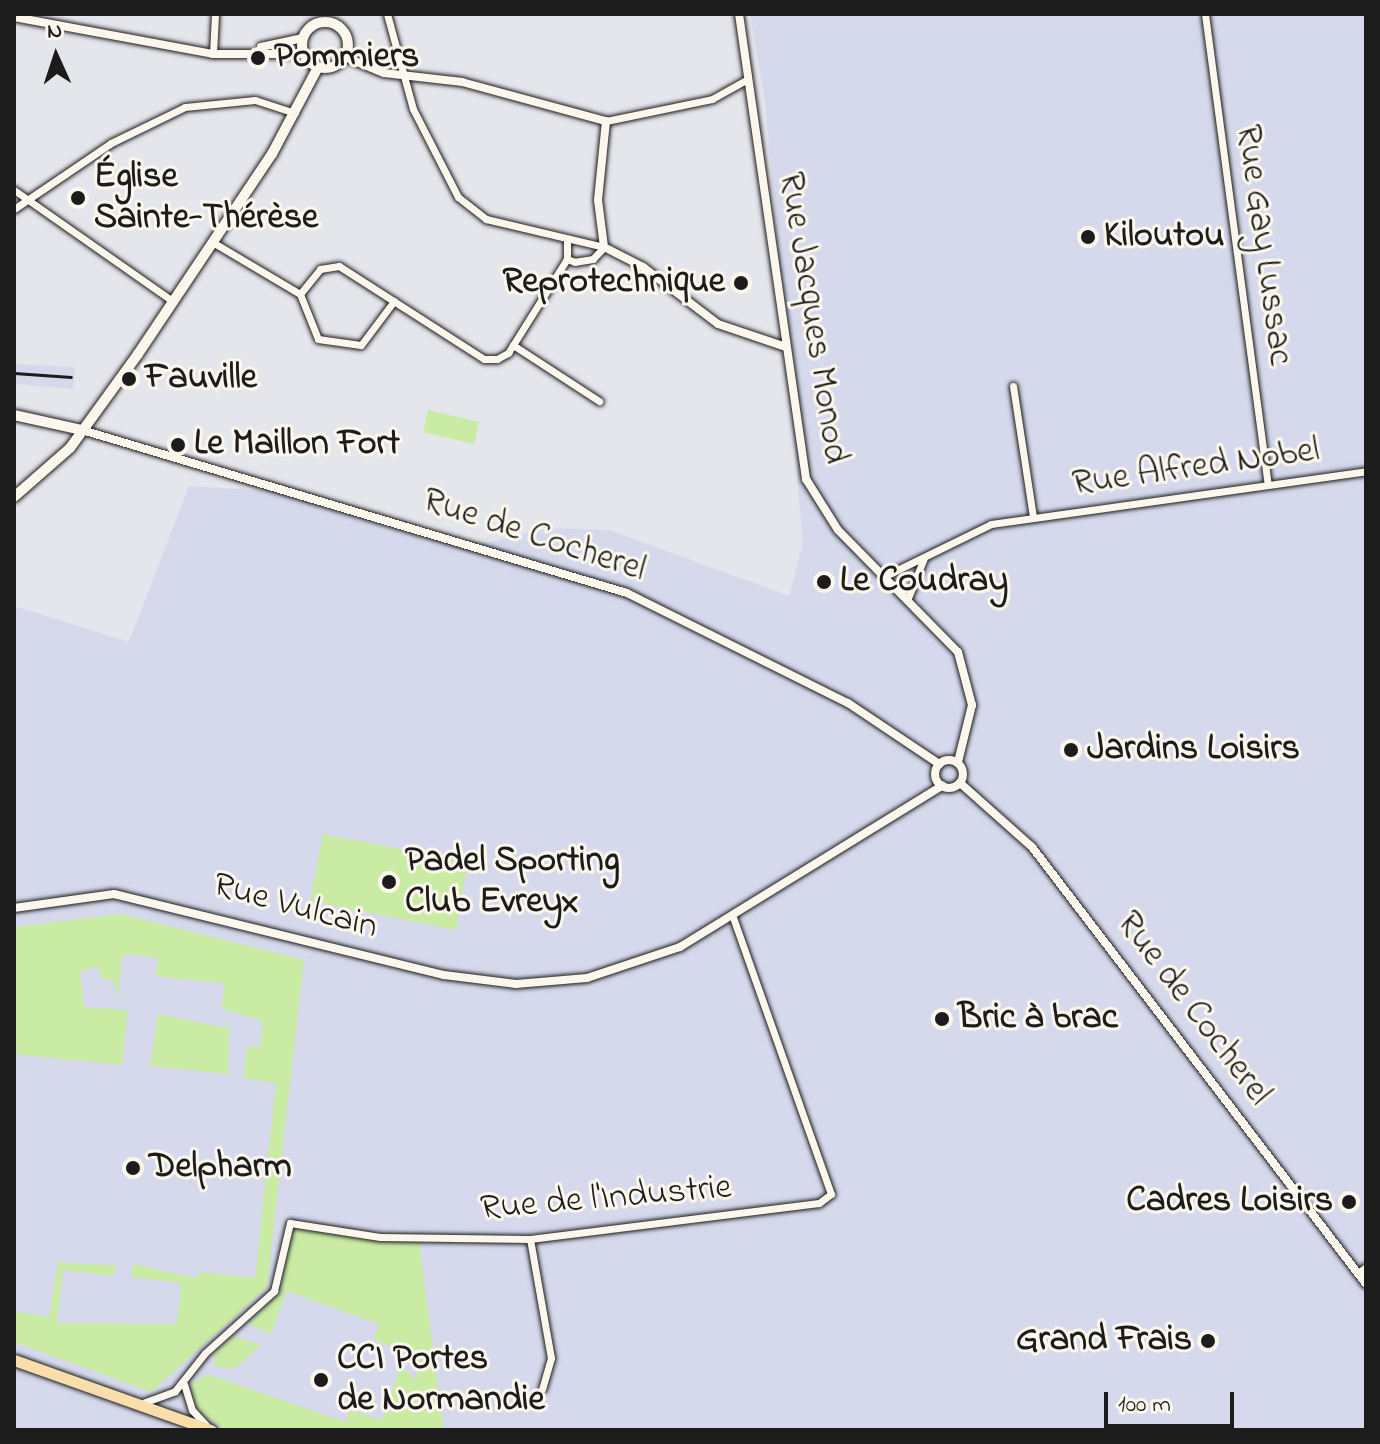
<!DOCTYPE html>
<meta charset="utf-8">
<style>
body{margin:0}
#map{position:relative;width:1380px;height:1444px;overflow:hidden;background:#e5e5ec;font-family:"Indie Flower",sans-serif}
div>[style]{position:absolute}
.built>*{inset:0;background:#d6d9ec}
.green>*{inset:0;background:#c9eba4}
.roads{filter:drop-shadow(0 0 2px #1c1c1c) drop-shadow(0 0 2px #1c1c1c)}
.minor>*{height:7px;margin:-3.5px;padding:0 3.5px;transform-origin:3.5px;border-radius:3.5px;background:#fbf7ec}
.tertiary>*{height:8px;margin:-4px;padding:0 4px;transform-origin:4px;border-radius:4px;background:#fbf7ec}
.tertiary>.ring{margin:-4px;padding:0;box-sizing:content-box;background:none;border:8px solid #fbf7ec;border-radius:50%}
.secondary>*{height:10px;margin:-5px;padding:0 5px;transform-origin:5px;border-radius:5px;background:#fbf7ec}
.secondary>.ring{margin:-5px;padding:0;box-sizing:content-box;background:none;border:10px solid #fbf7ec;border-radius:50%}
.primary>*{height:11px;margin:-5.5px;padding:0 5.5px;transform-origin:5.5px;border-radius:5.5px;background:#f8deab}
.rail>*{height:3px;margin:-1.5px;padding:0 1.5px;transform-origin:1.5px;border-radius:1.5px;background:#1c1c1c}
.dots>*{width:22px;height:22px;translate:-50% -50%;box-sizing:border-box;border:4px solid #fbf7ec;border-radius:50%}
span{translate:-50% -50%;white-space:nowrap;text-align:center;line-height:1.15;-webkit-text-stroke:6px #fbf7ec;paint-order:stroke}
.poi-label{font-size:36px;color:#1c1c1c;font-weight:700}
.left{translate:0 -50%;text-align:left}
.right{translate:-100% -50%;text-align:right}
.street-label{font-size:36px;color:#1c1c1c}
.frame{position:absolute;inset:0;border:16px solid #1c1c1c;pointer-events:none}
.north{position:absolute;left:16px;top:16px;width:80px;height:80px;-webkit-text-stroke:6px #fbf7ec;paint-order:stroke;rotate:357deg;font-size:22px;font-weight:700;line-height:32px;text-align:center;color:#1c1c1c}
.north::after{content:'';display:block;margin:auto;width:28px;height:36px;background:#1c1c1c;clip-path:polygon(50% 0,100% 100%,50% 72%,0 100%)}
.scale{position:absolute;left:1104px;top:1392px;width:130px;height:36px;box-sizing:border-box;border:4px solid #1c1c1c;border-top:0;padding-left:10px;font-size:24px;line-height:28px;white-space:nowrap;color:#1c1c1c;-webkit-text-stroke:6px #fbf7ec;paint-order:stroke}
</style>
<div id="map">
<div class="built">
<div style="clip-path:polygon(750px 14px,1366px 14px,1366px 1430px,14px 1430px,14px 606px,129px 642px,189px 486px,303px 493px,480px 544px,550px 528px,609px 530px,789px 596px,803px 544px,765px 101px)"></div>
<div style="clip-path:polygon(14px 364px,75px 367px,73px 389px,14px 384px)"></div>
</div>
<div class="green">
<div style="clip-path:polygon(428px 410px,479px 422px,474px 444px,423px 432px)"></div>
<div style="clip-path:polygon(323px 834px,468px 862px,456px 930px,310px 901px)"></div>
<div style="clip-path:polygon(120px 914px,304px 960px,267px 1287px,151px 1392px,14px 1342px,14px 1312px,49px 1316px,59px 1256px,61px 1263px,117px 1265px,113px 1276px,63px 1270px,57px 1323px,177px 1324px,181px 1283px,131px 1277px,133px 1264px,197px 1278px,199px 1272px,255px 1278px,276px 1083px,243px 1078px,247px 1047px,260px 1047px,263px 1021px,222px 1009px,224px 983px,156px 976px,158px 958px,133px 955px,122px 955px,118px 999px,114px 980px,102px 979px,97px 966px,80px 972px,84px 1007px,128px 1010px,122px 1065px,14px 1054px,14px 927px)"></div>
<div style="clip-path:polygon(158px 1014px,226px 1028px,229px 1021px,228px 1074px,150px 1066px)"></div>
<div style="clip-path:polygon(298px 1227px,419px 1241px,444px 1430px,226px 1430px,194px 1408px,191px 1384px,207px 1374px,346px 1422px,350px 1410px,382px 1420px,401px 1365px,415px 1379px,420px 1366px,402px 1361px,406px 1352px,374px 1340px,379px 1324px,287px 1291px,271px 1334px,249px 1324px,281px 1291px,288px 1239px)"></div>
<div style="clip-path:polygon(234px 1336px,261px 1345px,234px 1369px,214px 1366px,214px 1353px)"></div>
</div>
<div class="roads">
<div class="minor">
<div style="left:387px;top:14px;width:98px;rotate:74.7deg"></div>
<div style="left:413px;top:109px;width:99px;rotate:62.9deg"></div>
<div style="left:458px;top:197px;width:36px;rotate:38deg"></div>
<div style="left:486px;top:219px;width:121px;rotate:13.3deg"></div>
<div style="left:604px;top:247px;width:16px;rotate:133deg"></div>
<div style="left:593px;top:259px;width:18px;rotate:171deg"></div>
<div style="left:575px;top:262px;width:9px;rotate:-159deg"></div>
<div style="left:567px;top:259px;width:20px;rotate:-90deg"></div>
<div style="left:1205px;top:14px;width:474px;rotate:82.4deg"></div>
<div style="left:213px;top:54px;width:40px;rotate:-87.1deg"></div>
<div style="left:606px;top:121px;width:108px;rotate:-11.7deg"></div>
<div style="left:712px;top:99px;width:41px;rotate:-29.1deg"></div>
<div style="left:14px;top:190px;width:195px;rotate:35deg"></div>
<div style="left:14px;top:209px;width:117px;rotate:-34.2deg"></div>
<div style="left:111px;top:143px;width:82px;rotate:-25.9deg"></div>
<div style="left:185px;top:107px;width:70px;rotate:-5.7deg"></div>
<div style="left:255px;top:100px;width:42px;rotate:18deg"></div>
<div style="left:214px;top:243px;width:100px;rotate:30.7deg"></div>
<div style="left:300px;top:294px;width:32px;rotate:-51deg"></div>
<div style="left:320px;top:269px;width:19px;rotate:-9deg"></div>
<div style="left:339px;top:266px;width:172px;rotate:32.7deg"></div>
<div style="left:484px;top:359px;width:13px"></div>
<div style="left:497px;top:359px;width:13px;rotate:-29deg"></div>
<div style="left:508px;top:353px;width:111px;rotate:-57.9deg"></div>
<div style="left:300px;top:294px;width:48px;rotate:68.2deg"></div>
<div style="left:318px;top:339px;width:43px;rotate:7.9deg"></div>
<div style="left:361px;top:345px;width:55px;rotate:-53.1deg"></div>
<div style="left:513px;top:345px;width:103px;rotate:33.1deg"></div>
<div style="left:1013px;top:386px;width:132px;rotate:81.3deg"></div>
<div style="left:885px;top:576px;width:118px;rotate:-26.1deg"></div>
<div style="left:991px;top:524px;width:379px;rotate:-8deg"></div>
<div style="left:908px;top:598px;width:43px;rotate:-68.2deg"></div>
<div style="left:530px;top:1239px;width:121px;rotate:80deg"></div>
<div style="left:551px;top:1358px;width:32px;rotate:106deg"></div>
<div style="left:1358px;top:1273px;width:10px;rotate:-37deg"></div>
<div style="left:184px;top:1384px;width:27px;rotate:73deg"></div>
<div style="left:192px;top:1410px;width:22px;rotate:47deg"></div>
<div style="left:140px;top:1404px;width:37px;rotate:-20deg"></div>
<div style="left:175px;top:1391px;width:48px;rotate:-51.7deg"></div>
<div style="left:205px;top:1353px;width:93px;rotate:-41.9deg"></div>
<div style="left:274px;top:1291px;width:70px;rotate:-76.8deg"></div>
<div style="left:290px;top:1223px;width:91px;rotate:8.8deg"></div>
<div style="left:380px;top:1237px;width:150px;rotate:0.8deg"></div>
<div style="left:530px;top:1239px;width:291px;rotate:-7.1deg"></div>
<div style="left:819px;top:1203px;width:15px;rotate:-37deg"></div>
<div style="left:831px;top:1194px;width:294px;rotate:-109.5deg"></div>
</div>
<div class="tertiary">
<div style="left:739px;top:14px;width:470px;rotate:81.8deg"></div>
<div style="left:806px;top:479px;width:60px;rotate:57.9deg"></div>
<div style="left:838px;top:530px;width:171px;rotate:45.5deg"></div>
<div style="left:958px;top:652px;width:55px;rotate:75.2deg"></div>
<div style="left:972px;top:705px;width:59px;rotate:103.8deg"></div>
<div style="left:14px;top:17px;width:202px;rotate:10.5deg"></div>
<div style="left:213px;top:54px;width:90px"></div>
<div style="left:261px;top:47px;width:43px;rotate:-12.1deg"></div>
<div style="left:345px;top:57px;width:42px;rotate:22.3deg"></div>
<div style="left:384px;top:73px;width:79px;rotate:6.6deg"></div>
<div style="left:462px;top:82px;width:149px;rotate:15.2deg"></div>
<div style="left:606px;top:121px;width:79px;rotate:95.8deg"></div>
<div style="left:598px;top:200px;width:47px;rotate:82.7deg"></div>
<div style="left:604px;top:247px;width:44px;rotate:27.1deg"></div>
<div style="left:643px;top:267px;width:94px;rotate:37.2deg"></div>
<div style="left:718px;top:324px;width:69px;rotate:18.7deg"></div>
<div style="left:82px;top:430px;width:569px;rotate:16.65deg"></div>
<div style="left:627px;top:593px;width:247px;rotate:26.5deg"></div>
<div style="left:848px;top:703px;width:110px;rotate:33.8deg"></div>
<div class="ring" style="left:935px;top:760px;width:20px;height:20px"></div>
<div style="left:960px;top:783px;width:96px;rotate:41.6deg"></div>
<div style="left:1032px;top:847px;width:550px;rotate:52.61deg"></div>
<div style="left:14px;top:908px;width:101px;rotate:-8deg"></div>
<div style="left:114px;top:894px;width:340px;rotate:13.8deg"></div>
<div style="left:444px;top:975px;width:73px;rotate:7.1deg"></div>
<div style="left:516px;top:984px;width:71px;rotate:-4.8deg"></div>
<div style="left:587px;top:978px;width:98px;rotate:-18.4deg"></div>
<div style="left:680px;top:947px;width:308px;rotate:-31.6deg"></div>
</div>
<div class="secondary">
<div class="ring" style="left:302px;top:22px;width:36px;height:36px"></div>
<div style="left:14px;top:415px;width:70px;rotate:12.4deg"></div>
<div style="left:14px;top:497px;width:74px;rotate:-41.2deg"></div>
<div style="left:70px;top:448px;width:116px;rotate:-54.1deg"></div>
<div style="left:138px;top:354px;width:241px;rotate:-56.2deg"></div>
<div style="left:272px;top:154px;width:98px;rotate:-62.1deg"></div>
</div>
<div class="primary">
<div style="left:14px;top:1360px;width:209px;rotate:19.6deg"></div>
</div>
</div>
<div class="rail">
<div style="left:14px;top:373px;width:57px;rotate:4deg"></div>
</div>
<div class="dots">
<div style="left:258px;top:58px;background:#1c1c1c"></div>
<div style="left:78px;top:198px;background:#1c1c1c"></div>
<div style="left:1088px;top:237px;background:#1c1c1c"></div>
<div style="left:741px;top:283px;background:#1c1c1c"></div>
<div style="left:129px;top:379px;background:#1c1c1c"></div>
<div style="left:178px;top:445px;background:#1c1c1c"></div>
<div style="left:824px;top:582px;background:#1c1c1c"></div>
<div style="left:1071px;top:750px;background:#1c1c1c"></div>
<div style="left:389px;top:882px;background:#1c1c1c"></div>
<div style="left:942px;top:1019px;background:#1c1c1c"></div>
<div style="left:133px;top:1168px;background:#1c1c1c"></div>
<div style="left:1349px;top:1202px;background:#1c1c1c"></div>
<div style="left:1208px;top:1341px;background:#1c1c1c"></div>
<div style="left:321px;top:1380px;background:#1c1c1c"></div>
</div>
<div class="poi-label">
<span class="left" style="left:274px;top:58px">Pommiers</span>
<span class="left" style="left:94px;top:198px">Église<br>Sainte-Thérèse</span>
<span class="left" style="left:1104px;top:237px">Kiloutou</span>
<span class="right" style="left:725px;top:283px">Reprotechnique</span>
<span class="left" style="left:145px;top:379px">Fauville</span>
<span class="left" style="left:194px;top:445px">Le Maillon Fort</span>
<span class="left" style="left:840px;top:582px">Le Coudray</span>
<span class="left" style="left:1087px;top:750px">Jardins Loisirs</span>
<span class="left" style="left:405px;top:882px">Padel Sporting<br>Club Evreyx</span>
<span class="left" style="left:958px;top:1019px">Bric à brac</span>
<span class="left" style="left:149px;top:1168px">Delpharm</span>
<span class="right" style="left:1333px;top:1202px">Cadres Loisirs</span>
<span class="right" style="left:1192px;top:1341px">Grand Frais</span>
<span class="left" style="left:337px;top:1380px">CCI Portes<br>de Normandie</span>
</div>
<div class="street-label">
<span style="left:1263px;top:245px;rotate:82deg">Rue Gay Lussac</span>
<span style="left:812px;top:318px;rotate:81deg">Rue Jacques Monod</span>
<span style="left:1196px;top:468px;rotate:-8deg">Rue Alfred Nobel</span>
<span style="left:534px;top:536px;rotate:18deg">Rue de Cocherel</span>
<span style="left:295px;top:907px;rotate:15deg">Rue Vulcain</span>
<span style="left:1193px;top:1009px;rotate:53deg">Rue de Cocherel</span>
<span style="left:606px;top:1199px;rotate:-5deg">Rue de l'Industrie</span>
</div>
<div class="frame"></div>
<div class="north">N</div>
<div class="scale">100 m</div>
</div>
